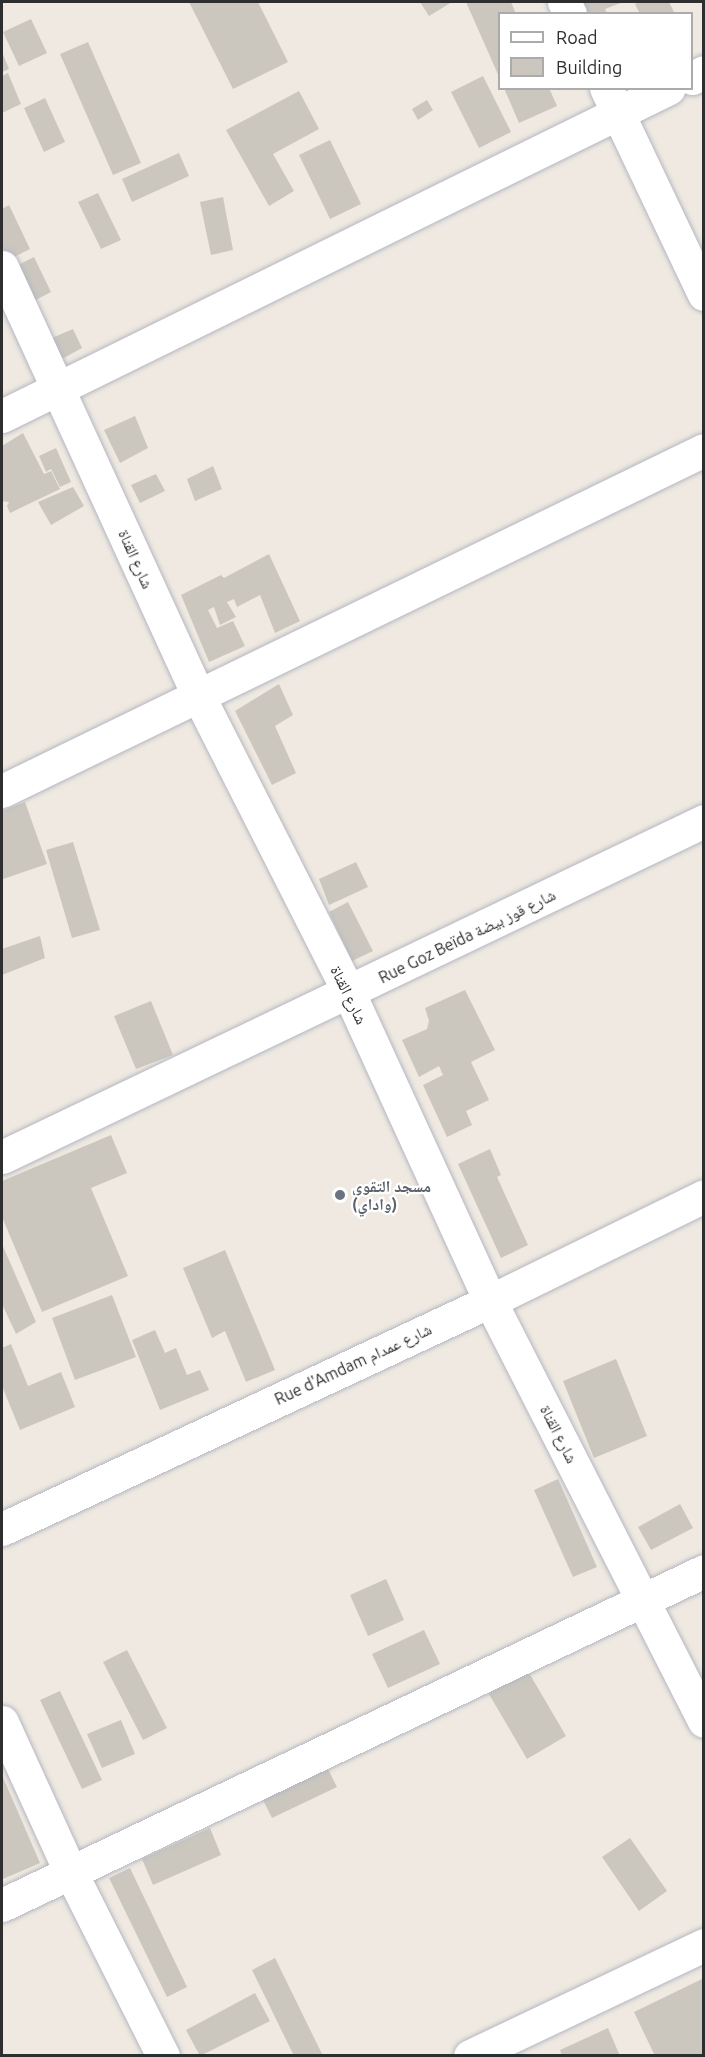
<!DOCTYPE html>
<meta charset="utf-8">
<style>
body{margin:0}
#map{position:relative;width:705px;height:2057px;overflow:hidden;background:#efe9e1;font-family:Ubuntu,"Noto Naskh Arabic",sans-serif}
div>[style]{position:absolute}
.building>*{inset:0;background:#cbc7bf}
.roads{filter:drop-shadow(0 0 2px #b4b7c1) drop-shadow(0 0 2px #b4b7c1)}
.minor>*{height:33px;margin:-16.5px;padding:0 16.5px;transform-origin:16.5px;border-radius:16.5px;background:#fff}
.dots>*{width:16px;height:16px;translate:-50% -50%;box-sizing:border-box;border:3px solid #fff;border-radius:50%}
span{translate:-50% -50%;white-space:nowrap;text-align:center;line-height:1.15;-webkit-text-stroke:4.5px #fff;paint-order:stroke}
.street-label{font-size:16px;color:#2e2e2e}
.worship-label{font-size:16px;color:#5b616d;font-weight:700}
.left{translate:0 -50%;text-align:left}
.frame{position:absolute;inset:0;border:3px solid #2e2e2e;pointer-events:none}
.legend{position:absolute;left:498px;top:12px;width:195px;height:78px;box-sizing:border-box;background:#fff;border:2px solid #ababab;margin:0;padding:8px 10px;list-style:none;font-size:18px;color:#2e2e2e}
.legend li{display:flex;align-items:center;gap:12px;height:30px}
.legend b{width:30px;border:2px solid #ababab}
</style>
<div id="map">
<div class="building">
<div style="clip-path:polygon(189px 2px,258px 2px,288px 62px,233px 89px)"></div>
<div style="clip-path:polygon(420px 2px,452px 2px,429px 16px)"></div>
<div style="clip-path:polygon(466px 2px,511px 2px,516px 14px,500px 14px,500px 79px)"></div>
<div style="clip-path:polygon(570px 2px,623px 2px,605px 9px,607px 14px,575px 14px)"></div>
<div style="clip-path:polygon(640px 2px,669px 2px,675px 14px,640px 14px,635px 4px)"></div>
<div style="clip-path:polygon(31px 19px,47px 53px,19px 66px,3px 32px)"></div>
<div style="clip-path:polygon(88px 42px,141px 163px,113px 175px,60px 54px)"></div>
<div style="clip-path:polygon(2px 52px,9px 69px,2px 72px)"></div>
<div style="clip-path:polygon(8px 73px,21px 104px,2px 113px,2px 76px)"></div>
<div style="clip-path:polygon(483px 76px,511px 132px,479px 148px,451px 92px)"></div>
<div style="clip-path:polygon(504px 88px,549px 88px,557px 106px,519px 123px)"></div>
<div style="clip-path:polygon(299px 91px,319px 129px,273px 154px,294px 191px,269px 206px,226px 130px)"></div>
<div style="clip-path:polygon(45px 98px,65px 142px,44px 152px,24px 108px)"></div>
<div style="clip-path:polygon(427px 100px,433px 110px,418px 120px,412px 109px)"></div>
<div style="clip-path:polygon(330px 140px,361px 204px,330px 219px,299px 155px)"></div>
<div style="clip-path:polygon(179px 153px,189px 176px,132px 202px,122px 179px)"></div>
<div style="clip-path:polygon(98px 193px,121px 240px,101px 249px,78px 202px)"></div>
<div style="clip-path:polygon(223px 197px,233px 250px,211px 255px,200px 202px)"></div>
<div style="clip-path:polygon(9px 205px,30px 249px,8px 260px,2px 246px,2px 209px)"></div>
<div style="clip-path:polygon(34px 257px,51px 292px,28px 304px,10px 269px)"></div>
<div style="clip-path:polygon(73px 329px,82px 348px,62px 359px,52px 338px)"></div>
<div style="clip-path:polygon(135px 416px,148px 448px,120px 463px,104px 430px)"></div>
<div style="clip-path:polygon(23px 433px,44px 474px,51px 471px,60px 489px,10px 513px,7px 506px,9px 502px,2px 501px,2px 446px)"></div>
<div style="clip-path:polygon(56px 448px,71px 482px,60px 487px,51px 469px,46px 472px,39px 456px)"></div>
<div style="clip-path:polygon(213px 466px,222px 489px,195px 501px,187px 479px)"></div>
<div style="clip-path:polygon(156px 474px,165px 491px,140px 503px,131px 485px)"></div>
<div style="clip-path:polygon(73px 487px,84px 506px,51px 525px,38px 502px)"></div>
<div style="clip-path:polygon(269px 554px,300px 621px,275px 633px,260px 595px,237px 607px,234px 599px,227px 602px,236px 617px,220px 625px,214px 607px,208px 610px,217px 628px,233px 621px,245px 646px,209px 662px,181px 595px,221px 575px,224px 578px)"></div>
<div style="clip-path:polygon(279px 684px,293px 715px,275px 726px,296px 773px,272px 785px,235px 711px)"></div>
<div style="clip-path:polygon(25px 802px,47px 864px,3px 879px,2px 811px)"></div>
<div style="clip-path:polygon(73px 842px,100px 930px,72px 938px,46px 850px)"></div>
<div style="clip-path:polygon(356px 862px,368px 887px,329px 905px,319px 879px)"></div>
<div style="clip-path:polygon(348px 902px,373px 951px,352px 961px,329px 912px)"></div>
<div style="clip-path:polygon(40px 936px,45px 958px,2px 975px,2px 949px)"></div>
<div style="clip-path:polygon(465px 990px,495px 1050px,471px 1062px,489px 1100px,466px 1111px,472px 1125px,447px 1137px,423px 1085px,443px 1075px,439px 1066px,419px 1077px,402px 1040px,427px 1029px,429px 1021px,425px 1008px)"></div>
<div style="clip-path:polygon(151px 1001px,173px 1055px,136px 1069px,114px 1016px)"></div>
<div style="clip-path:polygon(111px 1135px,127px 1173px,91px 1188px,128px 1276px,42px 1312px,2px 1217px,2px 1181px)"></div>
<div style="clip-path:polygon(490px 1149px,501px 1175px,497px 1177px,528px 1245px,501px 1258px,458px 1164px)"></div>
<div style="clip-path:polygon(2px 1244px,36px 1322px,16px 1334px,2px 1304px)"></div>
<div style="clip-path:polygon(225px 1250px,275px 1370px,246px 1382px,225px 1331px,212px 1338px,183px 1268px)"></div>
<div style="clip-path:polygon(112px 1295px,136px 1357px,75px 1380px,52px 1318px)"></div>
<div style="clip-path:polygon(155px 1330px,165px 1353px,176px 1348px,187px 1375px,200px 1370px,209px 1390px,160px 1410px,132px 1340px)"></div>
<div style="clip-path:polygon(11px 1344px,28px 1386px,61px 1372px,75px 1407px,20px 1430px,2px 1386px,2px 1348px)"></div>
<div style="clip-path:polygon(616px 1359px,647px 1436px,594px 1458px,563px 1381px)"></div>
<div style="clip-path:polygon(558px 1479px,597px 1567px,573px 1577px,534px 1490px)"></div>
<div style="clip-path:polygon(680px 1504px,693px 1528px,651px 1550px,638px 1527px)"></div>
<div style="clip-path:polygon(386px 1579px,404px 1620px,368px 1636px,350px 1595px)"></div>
<div style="clip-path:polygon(424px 1630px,440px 1664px,388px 1688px,372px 1654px)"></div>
<div style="clip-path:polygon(127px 1650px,167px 1728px,143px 1740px,103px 1662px)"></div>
<div style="clip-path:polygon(525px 1666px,566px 1736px,527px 1759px,486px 1689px)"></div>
<div style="clip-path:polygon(60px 1691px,102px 1780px,82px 1789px,40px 1700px)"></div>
<div style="clip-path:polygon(121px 1720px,135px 1754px,102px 1768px,87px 1734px)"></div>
<div style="clip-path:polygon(326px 1765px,337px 1787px,272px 1818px,261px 1796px)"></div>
<div style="clip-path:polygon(2px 1775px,40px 1863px,3px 1879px,2px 1874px)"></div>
<div style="clip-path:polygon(210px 1828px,221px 1855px,153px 1885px,142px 1859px)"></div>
<div style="clip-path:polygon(630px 1838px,667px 1891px,639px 1911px,602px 1857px)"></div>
<div style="clip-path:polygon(130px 1868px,187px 1987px,167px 1997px,109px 1878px)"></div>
<div style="clip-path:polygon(275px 1958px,323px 2056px,294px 2056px,252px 1970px)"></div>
<div style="clip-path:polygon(704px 1978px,704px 2056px,655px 2056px,634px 2012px)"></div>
<div style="clip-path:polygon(255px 1993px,270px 2021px,200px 2056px,186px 2030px)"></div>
<div style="clip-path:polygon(608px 2028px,620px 2056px,562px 2056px,560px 2050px)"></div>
</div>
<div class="roads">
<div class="minor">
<div style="left:564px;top:2px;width:13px;rotate:63deg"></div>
<div style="left:692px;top:78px;width:13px;rotate:-27deg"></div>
<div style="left:606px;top:88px;width:228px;rotate:64.6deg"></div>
<div style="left:2px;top:267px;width:471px;rotate:65.4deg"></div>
<div style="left:198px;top:695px;width:334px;rotate:63.1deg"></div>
<div style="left:349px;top:993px;width:339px;rotate:65.4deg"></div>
<div style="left:490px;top:1301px;width:471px;rotate:63deg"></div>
<div style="left:2px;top:416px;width:743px;rotate:-26.19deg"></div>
<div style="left:2px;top:791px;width:780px;rotate:-25.91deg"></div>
<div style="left:2px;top:1157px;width:778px;rotate:-25.58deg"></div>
<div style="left:2px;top:1529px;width:539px;rotate:-25.04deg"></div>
<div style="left:490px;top:1301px;width:238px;rotate:-26.1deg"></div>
<div style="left:2px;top:1722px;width:164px;rotate:65.5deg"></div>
<div style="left:70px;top:1871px;width:207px;rotate:63.3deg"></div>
<div style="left:2px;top:1905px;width:777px;rotate:-25.44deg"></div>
<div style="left:470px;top:2056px;width:259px;rotate:-25.4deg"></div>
</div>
</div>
<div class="dots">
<div style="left:340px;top:1195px;background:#6b7280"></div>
</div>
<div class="street-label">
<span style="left:136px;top:559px;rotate:66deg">شارع القناة</span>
<span style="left:467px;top:936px;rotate:-26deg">Rue Goz Beïda شارع قوز بيضة</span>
<span style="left:349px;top:995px;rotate:64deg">شارع القناة</span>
<span style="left:353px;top:1364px;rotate:-25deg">Rue d'Amdam شارع عمدام</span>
<span style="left:559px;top:1434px;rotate:63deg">شارع القناة</span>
</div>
<div class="worship-label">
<span class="left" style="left:352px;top:1195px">مسجد التقوى<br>(واداي)</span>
</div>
<div class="frame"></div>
<ul class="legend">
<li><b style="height:8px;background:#fff"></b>Road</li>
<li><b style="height:16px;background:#cbc7bf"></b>Building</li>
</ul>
</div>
